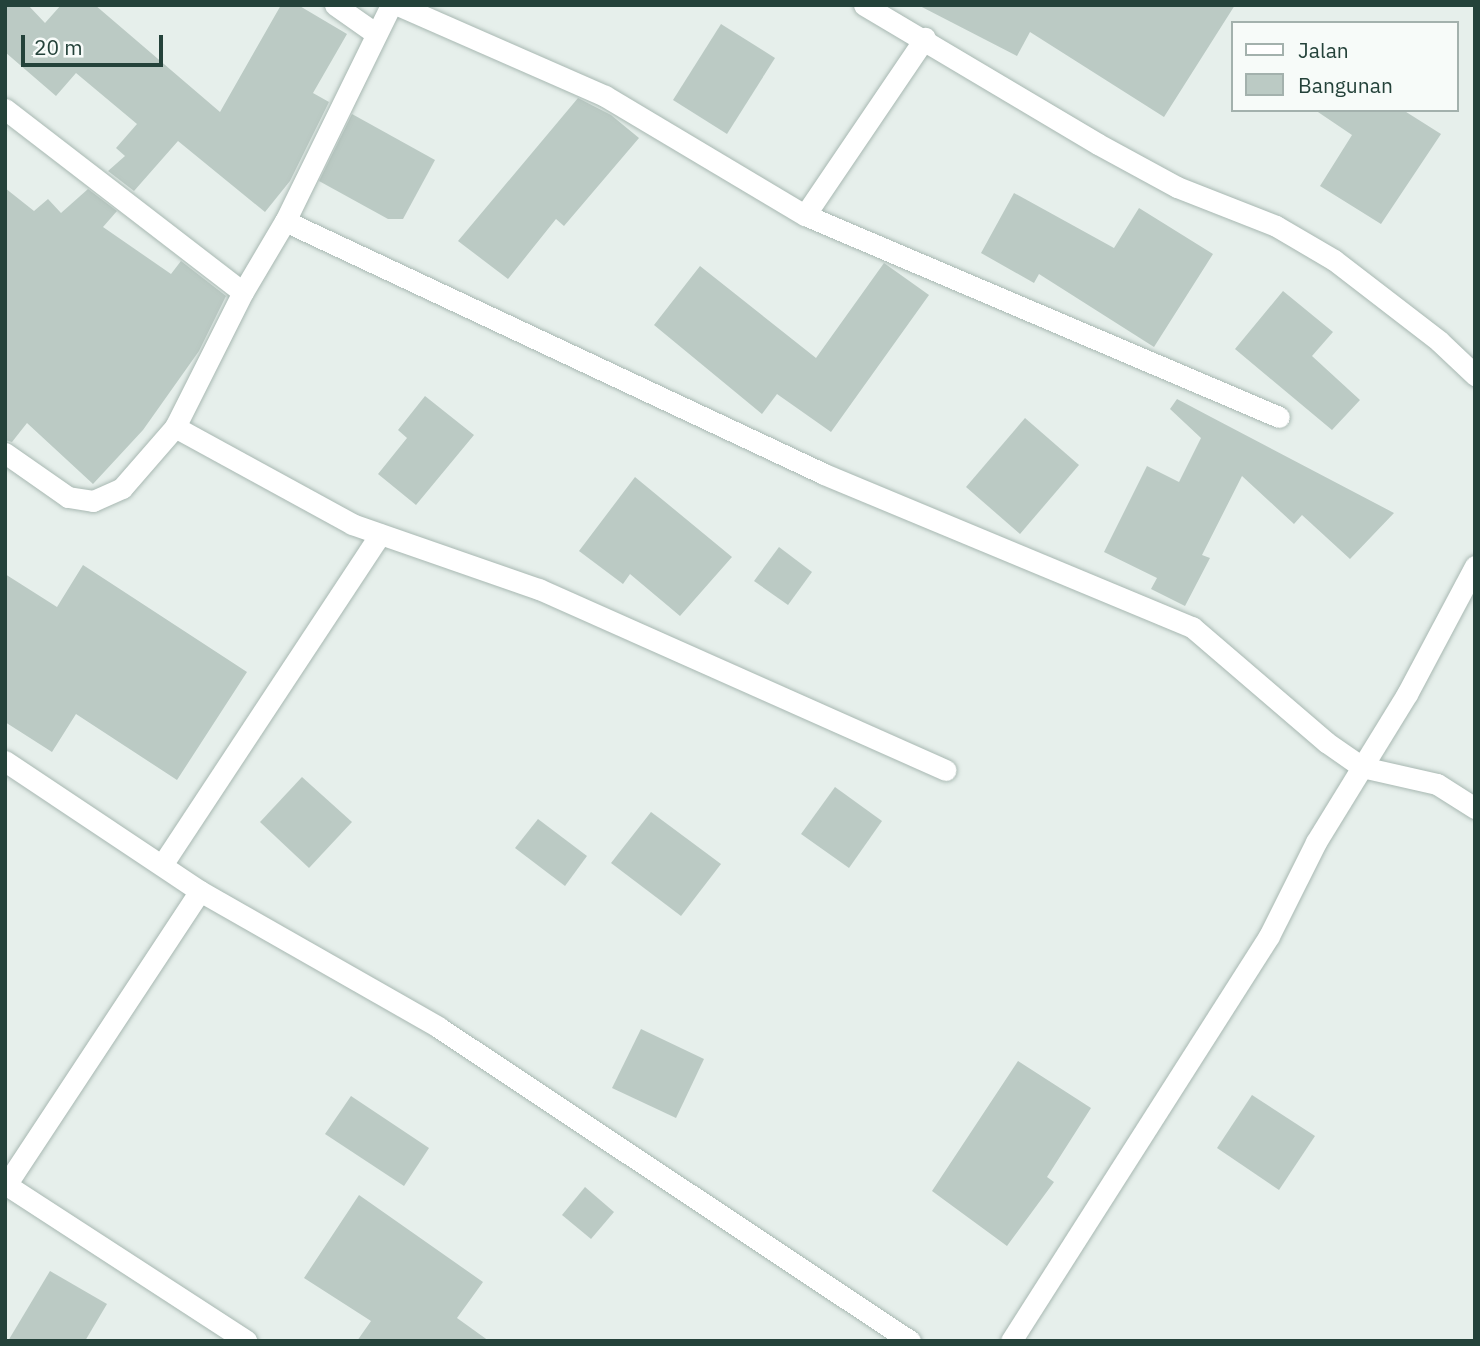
<!DOCTYPE html>
<style>
body{margin:0}
#map{position:relative;width:1480px;height:1346px;overflow:hidden;background:#e6efeb;font-family:"IBM Plex Sans",sans-serif}
div>[style]{position:absolute}
.building>*{inset:0;background:#bbcac4}
.roads{filter:drop-shadow(0 0 2px #a8b8b2) drop-shadow(0 0 2px #a8b8b2)}
.minor>*{height:21px;margin:-10.5px;padding:0 10.5px;transform-origin:10.5px;border-radius:10.5px;background:#fff}
span{translate:-50% -50%;white-space:nowrap;text-align:center;line-height:1.15;-webkit-text-stroke:5px #f7fbf9;paint-order:stroke}
.frame{position:absolute;inset:0;border:7px solid #24423a;pointer-events:none}
.legend{position:absolute;left:1231px;top:21px;width:228px;height:91px;box-sizing:border-box;background:#f7fbf9;border:2px solid #a3b1ad;margin:0;padding:9px 12px;list-style:none;font-size:21px;color:#24423a}
.legend li{display:flex;align-items:center;gap:14px;height:35px}
.legend b{width:35px;border:2px solid #a3b1ad}
.scale{position:absolute;left:21px;top:35px;width:142px;height:32px;box-sizing:border-box;border:4px solid #24423a;border-top:0;padding-left:9px;font-size:21px;line-height:24px;white-space:nowrap;color:#24423a;-webkit-text-stroke:5px #f7fbf9;paint-order:stroke}
</style>
<div id="map">
<div class="building">
<div style="clip-path:polygon(5px 5px,28px 5px,45px 23px,61px 5px,95px 5px,220px 112px,281px 5px,298px 5px,347px 34px,313px 93px,329px 102px,290px 181px,265px 212px,178px 141px,134px 191px,108px 171px,125px 156px,116px 148px,137px 124px,76px 73px,56px 96px,5px 52px)"></div>
<div style="clip-path:polygon(918px 5px,1235px 5px,1164px 117px,1030px 32px,1017px 56px)"></div>
<div style="clip-path:polygon(721px 24px,775px 58px,727px 134px,673px 100px)"></div>
<div style="clip-path:polygon(578px 98px,611px 115px,639px 138px,564px 226px,556px 219px,508px 279px,458px 241px)"></div>
<div style="clip-path:polygon(1315px 110px,1403px 110px,1441px 134px,1381px 224px,1320px 186px,1352px 135px)"></div>
<div style="clip-path:polygon(352px 114px,435px 160px,403px 219px,388px 219px,319px 181px)"></div>
<div style="clip-path:polygon(5px 188px,34px 211px,48px 199px,61px 213px,88px 189px,117px 211px,103px 227px,171px 274px,181px 261px,226px 296px,199px 351px,143px 430px,93px 484px,27px 423px,12px 442px,5px 440px)"></div>
<div style="clip-path:polygon(1014px 193px,1114px 248px,1139px 208px,1213px 254px,1154px 347px,1039px 274px,1034px 283px,981px 253px)"></div>
<div style="clip-path:polygon(884px 263px,929px 295px,831px 432px,777px 394px,762px 414px,654px 325px,700px 266px,816px 358px)"></div>
<div style="clip-path:polygon(1283px 291px,1333px 332px,1312px 356px,1360px 400px,1332px 430px,1235px 349px)"></div>
<div style="clip-path:polygon(425px 396px,474px 435px,416px 505px,378px 474px,407px 438px,398px 430px)"></div>
<div style="clip-path:polygon(1177px 399px,1211px 417px,1394px 513px,1350px 559px,1302px 515px,1294px 524px,1242px 476px,1202px 555px,1210px 558px,1185px 606px,1151px 589px,1157px 578px,1104px 552px,1147px 466px,1179px 482px,1201px 438px,1170px 409px)"></div>
<div style="clip-path:polygon(1025px 418px,1079px 465px,1020px 534px,966px 487px)"></div>
<div style="clip-path:polygon(635px 477px,732px 557px,680px 616px,630px 574px,623px 584px,579px 551px)"></div>
<div style="clip-path:polygon(779px 547px,812px 572px,788px 605px,754px 581px)"></div>
<div style="clip-path:polygon(83px 565px,247px 672px,177px 780px,76px 714px,52px 752px,5px 722px,5px 574px,57px 607px)"></div>
<div style="clip-path:polygon(302px 777px,352px 822px,309px 868px,260px 822px)"></div>
<div style="clip-path:polygon(835px 787px,882px 821px,849px 868px,801px 834px)"></div>
<div style="clip-path:polygon(651px 812px,721px 864px,681px 916px,611px 863px)"></div>
<div style="clip-path:polygon(538px 819px,587px 856px,565px 886px,515px 848px)"></div>
<div style="clip-path:polygon(641px 1029px,704px 1059px,676px 1118px,612px 1088px)"></div>
<div style="clip-path:polygon(1018px 1061px,1091px 1108px,1047px 1177px,1054px 1182px,1007px 1246px,932px 1191px)"></div>
<div style="clip-path:polygon(1252px 1095px,1315px 1136px,1279px 1190px,1217px 1148px)"></div>
<div style="clip-path:polygon(351px 1096px,429px 1148px,404px 1186px,325px 1134px)"></div>
<div style="clip-path:polygon(585px 1187px,614px 1212px,591px 1239px,562px 1215px)"></div>
<div style="clip-path:polygon(359px 1195px,483px 1282px,457px 1318px,489px 1341px,357px 1341px,371px 1321px,304px 1278px)"></div>
<div style="clip-path:polygon(50px 1271px,107px 1304px,85px 1341px,8px 1341px)"></div>
</div>
<div class="roads">
<div class="minor">
<div style="left:335px;top:5px;width:49px;rotate:35deg"></div>
<div style="left:391px;top:5px;width:241px;rotate:116.1deg"></div>
<div style="left:285px;top:221px;width:595px;rotate:25.14deg"></div>
<div style="left:824px;top:474px;width:399px;rotate:22.6deg"></div>
<div style="left:1192px;top:627px;width:177px;rotate:40.6deg"></div>
<div style="left:1326px;top:742px;width:44px;rotate:34.8deg"></div>
<div style="left:1362px;top:767px;width:77px;rotate:12.8deg"></div>
<div style="left:1437px;top:784px;width:45px;rotate:32.3deg"></div>
<div style="left:398px;top:5px;width:226px;rotate:23.7deg"></div>
<div style="left:605px;top:96px;width:233px;rotate:30.8deg"></div>
<div style="left:805px;top:215px;width:515px;rotate:23.08deg"></div>
<div style="left:864px;top:5px;width:272px;rotate:30.7deg"></div>
<div style="left:1098px;top:144px;width:90px;rotate:28.6deg"></div>
<div style="left:1177px;top:187px;width:106px;rotate:21.5deg"></div>
<div style="left:1276px;top:226px;width:67px;rotate:30.4deg"></div>
<div style="left:1334px;top:260px;width:133px;rotate:37.6deg"></div>
<div style="left:1439px;top:341px;width:50px;rotate:43.4deg"></div>
<div style="left:5px;top:109px;width:300px;rotate:37.6deg"></div>
<div style="left:805px;top:215px;width:214px;rotate:-55.9deg"></div>
<div style="left:175px;top:427px;width:202px;rotate:28.7deg"></div>
<div style="left:352px;top:524px;width:198px;rotate:19.2deg"></div>
<div style="left:539px;top:589px;width:445px;rotate:24deg"></div>
<div style="left:5px;top:453px;width:77px;rotate:34.9deg"></div>
<div style="left:68px;top:497px;width:25px;rotate:9deg"></div>
<div style="left:93px;top:501px;width:32px;rotate:-24deg"></div>
<div style="left:122px;top:488px;width:81px;rotate:-49deg"></div>
<div style="left:175px;top:427px;width:151px;rotate:-63.3deg"></div>
<div style="left:243px;top:292px;width:82px;rotate:-59.4deg"></div>
<div style="left:5px;top:761px;width:234px;rotate:33.7deg"></div>
<div style="left:200px;top:891px;width:274px;rotate:29.7deg"></div>
<div style="left:438px;top:1027px;width:567px;rotate:33.63deg"></div>
<div style="left:162px;top:865px;width:396px;rotate:-56.6deg"></div>
<div style="left:5px;top:1184px;width:288px;rotate:33deg"></div>
<div style="left:6px;top:1185px;width:352px;rotate:-56.6deg"></div>
<div style="left:1011px;top:1341px;width:480px;rotate:-57.5deg"></div>
<div style="left:1269px;top:936px;width:105px;rotate:-63.4deg"></div>
<div style="left:1316px;top:842px;width:174px;rotate:-58.4deg"></div>
<div style="left:1407px;top:694px;width:145px;rotate:-62deg"></div>
</div>
</div>
<div class="frame"></div>
<ul class="legend">
<li><b style="height:9px;background:#fff"></b>Jalan</li>
<li><b style="height:19px;background:#bbcac4"></b>Bangunan</li>
</ul>
<div class="scale">20 m</div>
</div>
